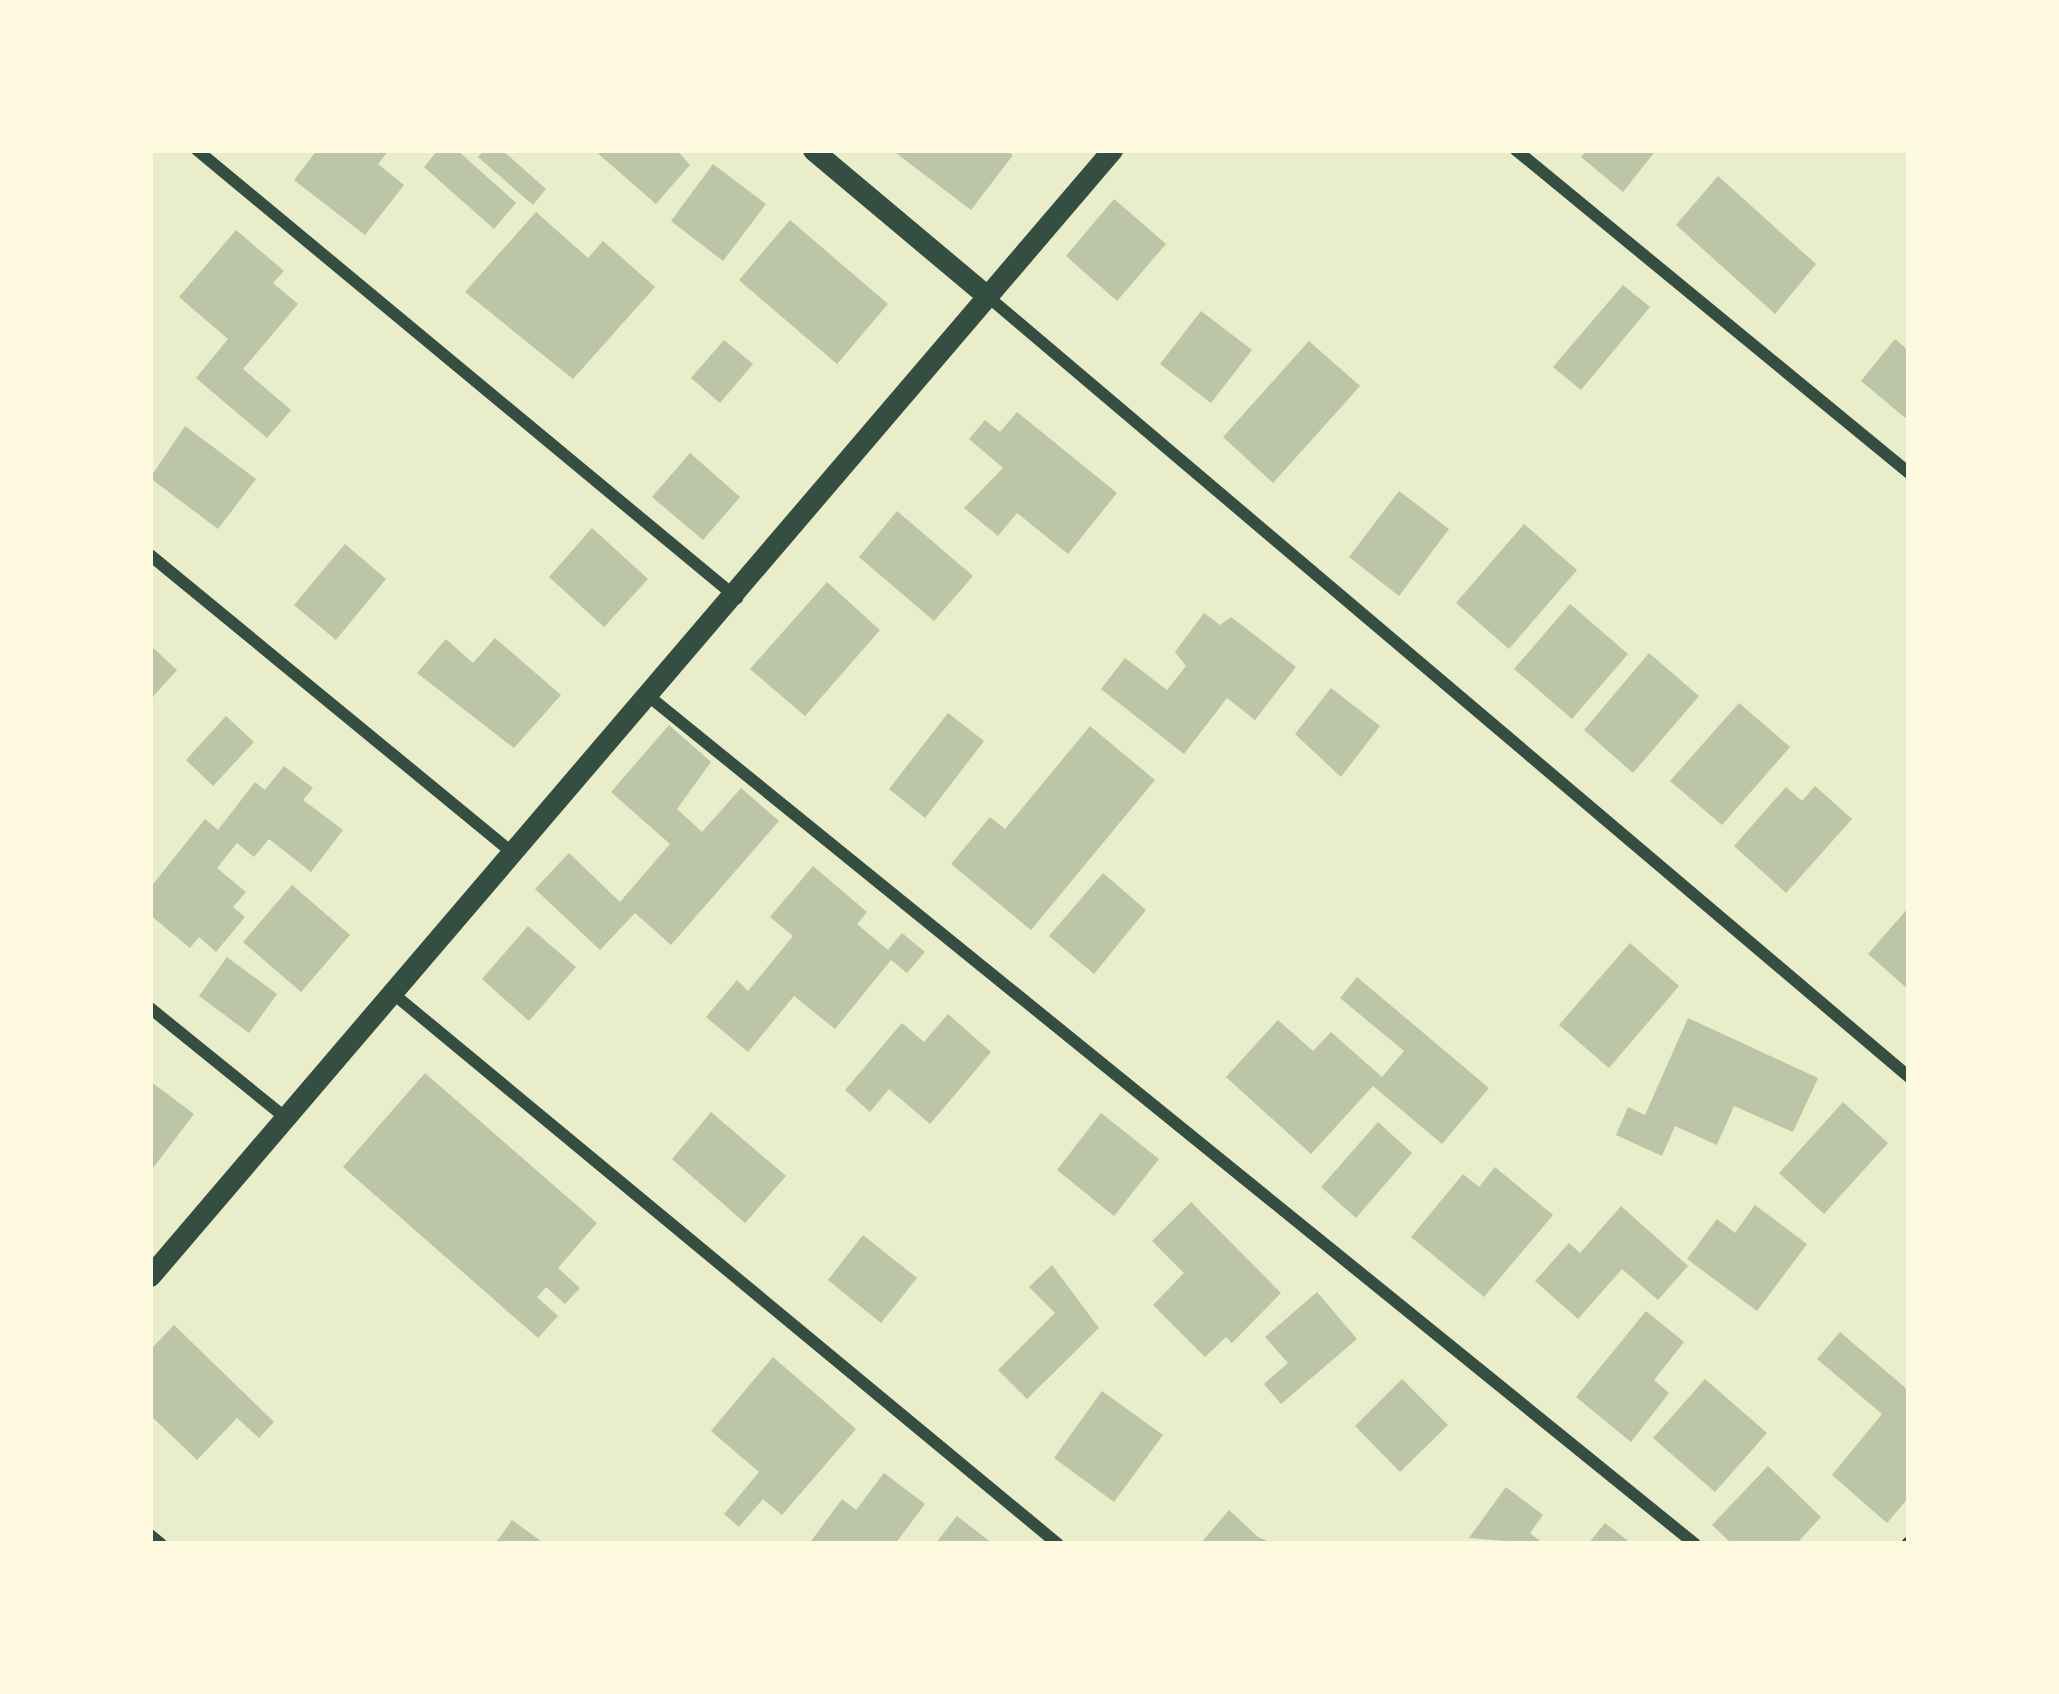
<!DOCTYPE html>
<style>
body{margin:0}
#map{position:relative;width:2059px;height:1694px;overflow:hidden;background:#e9edc9;font-family:"Fira Sans Condensed",sans-serif}
div>[style]{position:absolute}
.building>*{inset:0;background:#bcc5a7}
.minor>*{height:12px;margin:-6px;padding:0 6px;transform-origin:6px;border-radius:6px;background:#344e41}
.tertiary>*{height:21px;margin:-10.5px;padding:0 10.5px;transform-origin:10.5px;border-radius:10.5px;background:#344e41}
span{translate:-50% -50%;white-space:nowrap;text-align:center;line-height:1.15;-webkit-text-stroke:12px #fefae0;paint-order:stroke}
.frame{position:absolute;inset:0;border:153px solid #fefae0;pointer-events:none}
</style>
<div id="map">
<div class="building">
<div style="clip-path:polygon(317px 150px,389px 150px,378px 164px,404px 185px,365px 235px,294px 180px)"></div>
<div style="clip-path:polygon(438px 150px,457px 150px,516px 203px,494px 229px,424px 167px)"></div>
<div style="clip-path:polygon(484px 150px,502px 150px,546px 189px,533px 205px,478px 157px)"></div>
<div style="clip-path:polygon(594px 150px,677px 150px,690px 165px,656px 204px)"></div>
<div style="clip-path:polygon(892px 150px,1006px 150px,1013px 155px,971px 210px)"></div>
<div style="clip-path:polygon(1587px 150px,1656px 150px,1623px 192px,1581px 157px)"></div>
<div style="clip-path:polygon(713px 164px,766px 204px,723px 261px,671px 221px)"></div>
<div style="clip-path:polygon(1718px 176px,1816px 264px,1775px 314px,1676px 225px)"></div>
<div style="clip-path:polygon(1114px 199px,1166px 244px,1117px 301px,1066px 256px)"></div>
<div style="clip-path:polygon(536px 212px,588px 258px,603px 241px,655px 287px,573px 379px,465px 292px)"></div>
<div style="clip-path:polygon(790px 220px,888px 304px,837px 364px,739px 280px)"></div>
<div style="clip-path:polygon(236px 230px,284px 271px,273px 283px,298px 304px,243px 369px,291px 410px,267px 438px,196px 378px,228px 339px,179px 297px)"></div>
<div style="clip-path:polygon(1623px 285px,1650px 307px,1581px 390px,1553px 367px)"></div>
<div style="clip-path:polygon(1201px 311px,1252px 350px,1211px 403px,1160px 364px)"></div>
<div style="clip-path:polygon(1895px 339px,1909px 351px,1909px 421px,1861px 381px)"></div>
<div style="clip-path:polygon(724px 340px,753px 364px,720px 403px,691px 378px)"></div>
<div style="clip-path:polygon(1309px 341px,1360px 386px,1273px 483px,1223px 437px)"></div>
<div style="clip-path:polygon(1017px 412px,1117px 493px,1068px 554px,1017px 513px,998px 536px,964px 508px,1003px 468px,969px 439px,985px 420px,1000px 432px)"></div>
<div style="clip-path:polygon(185px 426px,256px 479px,218px 529px,150px 478px)"></div>
<div style="clip-path:polygon(690px 453px,740px 497px,703px 540px,652px 497px)"></div>
<div style="clip-path:polygon(1399px 491px,1449px 529px,1399px 596px,1349px 557px)"></div>
<div style="clip-path:polygon(897px 511px,973px 576px,934px 621px,859px 557px)"></div>
<div style="clip-path:polygon(1524px 524px,1577px 570px,1509px 649px,1456px 603px)"></div>
<div style="clip-path:polygon(592px 528px,648px 579px,604px 627px,549px 577px)"></div>
<div style="clip-path:polygon(345px 544px,386px 579px,336px 640px,294px 605px)"></div>
<div style="clip-path:polygon(827px 582px,880px 630px,805px 716px,750px 669px)"></div>
<div style="clip-path:polygon(1570px 604px,1628px 654px,1572px 719px,1514px 669px)"></div>
<div style="clip-path:polygon(1204px 613px,1220px 625px,1231px 617px,1296px 667px,1255px 720px,1227px 698px,1184px 754px,1101px 689px,1125px 658px,1167px 690px,1186px 666px,1175px 652px)"></div>
<div style="clip-path:polygon(495px 638px,561px 695px,514px 748px,417px 673px,446px 639px,473px 663px)"></div>
<div style="clip-path:polygon(150px 645px,177px 670px,150px 700px)"></div>
<div style="clip-path:polygon(1649px 653px,1699px 696px,1633px 773px,1584px 730px)"></div>
<div style="clip-path:polygon(1331px 688px,1380px 726px,1341px 777px,1295px 734px)"></div>
<div style="clip-path:polygon(1739px 703px,1790px 747px,1722px 825px,1670px 781px)"></div>
<div style="clip-path:polygon(948px 713px,984px 741px,925px 818px,889px 789px)"></div>
<div style="clip-path:polygon(226px 716px,254px 742px,213px 786px,186px 760px)"></div>
<div style="clip-path:polygon(669px 725px,711px 762px,677px 809px,702px 832px,741px 788px,779px 821px,671px 945px,635px 913px,600px 950px,535px 889px,569px 853px,620px 902px,670px 844px,611px 792px)"></div>
<div style="clip-path:polygon(1090px 726px,1155px 780px,1031px 930px,951px 864px,990px 817px,1005px 829px)"></div>
<div style="clip-path:polygon(284px 766px,313px 788px,303px 800px,343px 830px,311px 872px,269px 839px,254px 857px,237px 843px,217px 868px,246px 892px,233px 907px,245px 917px,216px 952px,199px 937px,190px 948px,150px 915px,150px 888px,205px 819px,218px 830px,255px 782px,265px 790px)"></div>
<div style="clip-path:polygon(1815px 786px,1852px 819px,1786px 893px,1734px 846px,1786px 787px,1802px 801px)"></div>
<div style="clip-path:polygon(813px 866px,867px 912px,857px 924px,888px 950px,902px 933px,925px 952px,907px 973px,891px 960px,835px 1029px,794px 996px,748px 1052px,706px 1017px,737px 980px,748px 991px,793px 936px,770px 917px)"></div>
<div style="clip-path:polygon(1103px 873px,1146px 910px,1094px 974px,1049px 936px)"></div>
<div style="clip-path:polygon(292px 885px,350px 935px,301px 992px,243px 942px)"></div>
<div style="clip-path:polygon(1909px 907px,1909px 990px,1868px 954px)"></div>
<div style="clip-path:polygon(528px 926px,576px 967px,529px 1021px,482px 979px)"></div>
<div style="clip-path:polygon(1630px 943px,1679px 986px,1609px 1068px,1559px 1025px)"></div>
<div style="clip-path:polygon(227px 957px,277px 994px,249px 1033px,199px 996px)"></div>
<div style="clip-path:polygon(1357px 977px,1489px 1088px,1442px 1144px,1373px 1086px,1311px 1154px,1226px 1077px,1278px 1020px,1313px 1051px,1331px 1032px,1382px 1077px,1404px 1051px,1340px 998px)"></div>
<div style="clip-path:polygon(948px 1014px,991px 1052px,930px 1124px,889px 1089px,870px 1112px,845px 1090px,902px 1023px,924px 1042px)"></div>
<div style="clip-path:polygon(1688px 1018px,1818px 1078px,1793px 1132px,1734px 1106px,1717px 1145px,1675px 1126px,1662px 1156px,1616px 1135px,1628px 1107px,1645px 1115px)"></div>
<div style="clip-path:polygon(425px 1073px,597px 1223px,558px 1268px,580px 1288px,565px 1304px,546px 1287px,537px 1297px,558px 1316px,538px 1338px,343px 1167px)"></div>
<div style="clip-path:polygon(150px 1081px,194px 1114px,150px 1172px)"></div>
<div style="clip-path:polygon(1843px 1102px,1888px 1143px,1824px 1214px,1779px 1173px)"></div>
<div style="clip-path:polygon(711px 1112px,786px 1176px,745px 1223px,672px 1159px)"></div>
<div style="clip-path:polygon(1101px 1113px,1159px 1159px,1114px 1216px,1057px 1170px)"></div>
<div style="clip-path:polygon(1378px 1122px,1412px 1153px,1356px 1218px,1321px 1187px)"></div>
<div style="clip-path:polygon(1495px 1167px,1553px 1215px,1484px 1297px,1411px 1237px,1463px 1174px,1479px 1187px)"></div>
<div style="clip-path:polygon(1191px 1202px,1281px 1293px,1232px 1343px,1226px 1337px,1205px 1357px,1153px 1305px,1184px 1273px,1152px 1241px)"></div>
<div style="clip-path:polygon(1755px 1205px,1807px 1244px,1757px 1311px,1687px 1259px,1717px 1219px,1735px 1233px)"></div>
<div style="clip-path:polygon(1621px 1206px,1688px 1266px,1658px 1300px,1622px 1269px,1578px 1319px,1535px 1281px,1569px 1243px,1580px 1253px)"></div>
<div style="clip-path:polygon(863px 1235px,917px 1278px,881px 1323px,828px 1280px)"></div>
<div style="clip-path:polygon(1052px 1265px,1099px 1328px,1027px 1399px,998px 1370px,1055px 1313px,1029px 1287px)"></div>
<div style="clip-path:polygon(1317px 1292px,1357px 1339px,1281px 1404px,1264px 1384px,1288px 1363px,1265px 1337px)"></div>
<div style="clip-path:polygon(1646px 1311px,1684px 1342px,1654px 1380px,1669px 1393px,1631px 1442px,1576px 1397px)"></div>
<div style="clip-path:polygon(174px 1325px,274px 1422px,259px 1438px,237px 1418px,197px 1460px,150px 1415px,150px 1350px)"></div>
<div style="clip-path:polygon(1840px 1332px,1909px 1391px,1909px 1497px,1887px 1523px,1832px 1475px,1882px 1414px,1817px 1359px)"></div>
<div style="clip-path:polygon(773px 1357px,856px 1429px,782px 1515px,763px 1499px,739px 1527px,724px 1514px,759px 1472px,711px 1431px)"></div>
<div style="clip-path:polygon(1402px 1379px,1448px 1425px,1400px 1472px,1355px 1426px)"></div>
<div style="clip-path:polygon(1705px 1379px,1767px 1433px,1715px 1492px,1653px 1438px)"></div>
<div style="clip-path:polygon(1102px 1391px,1163px 1435px,1114px 1502px,1054px 1458px)"></div>
<div style="clip-path:polygon(1768px 1466px,1821px 1517px,1796px 1544px,1732px 1544px,1712px 1525px)"></div>
<div style="clip-path:polygon(884px 1473px,925px 1504px,895px 1544px,809px 1544px,842px 1499px,856px 1510px)"></div>
<div style="clip-path:polygon(1506px 1487px,1543px 1515px,1530px 1533px,1544px 1544px,1469px 1538px)"></div>
<div style="clip-path:polygon(1229px 1510px,1258px 1537px,1275px 1544px,1200px 1544px)"></div>
<div style="clip-path:polygon(957px 1516px,993px 1544px,935px 1544px)"></div>
<div style="clip-path:polygon(512px 1520px,545px 1544px,495px 1544px)"></div>
<div style="clip-path:polygon(1605px 1523px,1632px 1544px,1588px 1544px)"></div>
</div>
<div class="minor">
<div style="left:197px;top:150px;width:702px;rotate:39.68deg"></div>
<div style="left:1516px;top:150px;width:509px;rotate:39.42deg"></div>
<div style="left:986px;top:295px;width:1210px;rotate:40.27deg"></div>
<div style="left:150px;top:555px;width:470px;rotate:39.4deg"></div>
<div style="left:651px;top:698px;width:1344px;rotate:39.02deg"></div>
<div style="left:396px;top:996px;width:859px;rotate:39.62deg"></div>
<div style="left:150px;top:1008px;width:176px;rotate:39deg"></div>
<div style="left:150px;top:1535px;width:14px;rotate:39deg"></div>
<div style="left:1907px;top:1544px;width:3px;rotate:-45deg"></div>
</div>
<div class="tertiary">
<div style="left:813px;top:150px;width:226px;rotate:40deg"></div>
<div style="left:150px;top:1276px;width:1481px;rotate:-49.49deg"></div>
</div>
<div class="frame"></div>
</div>
